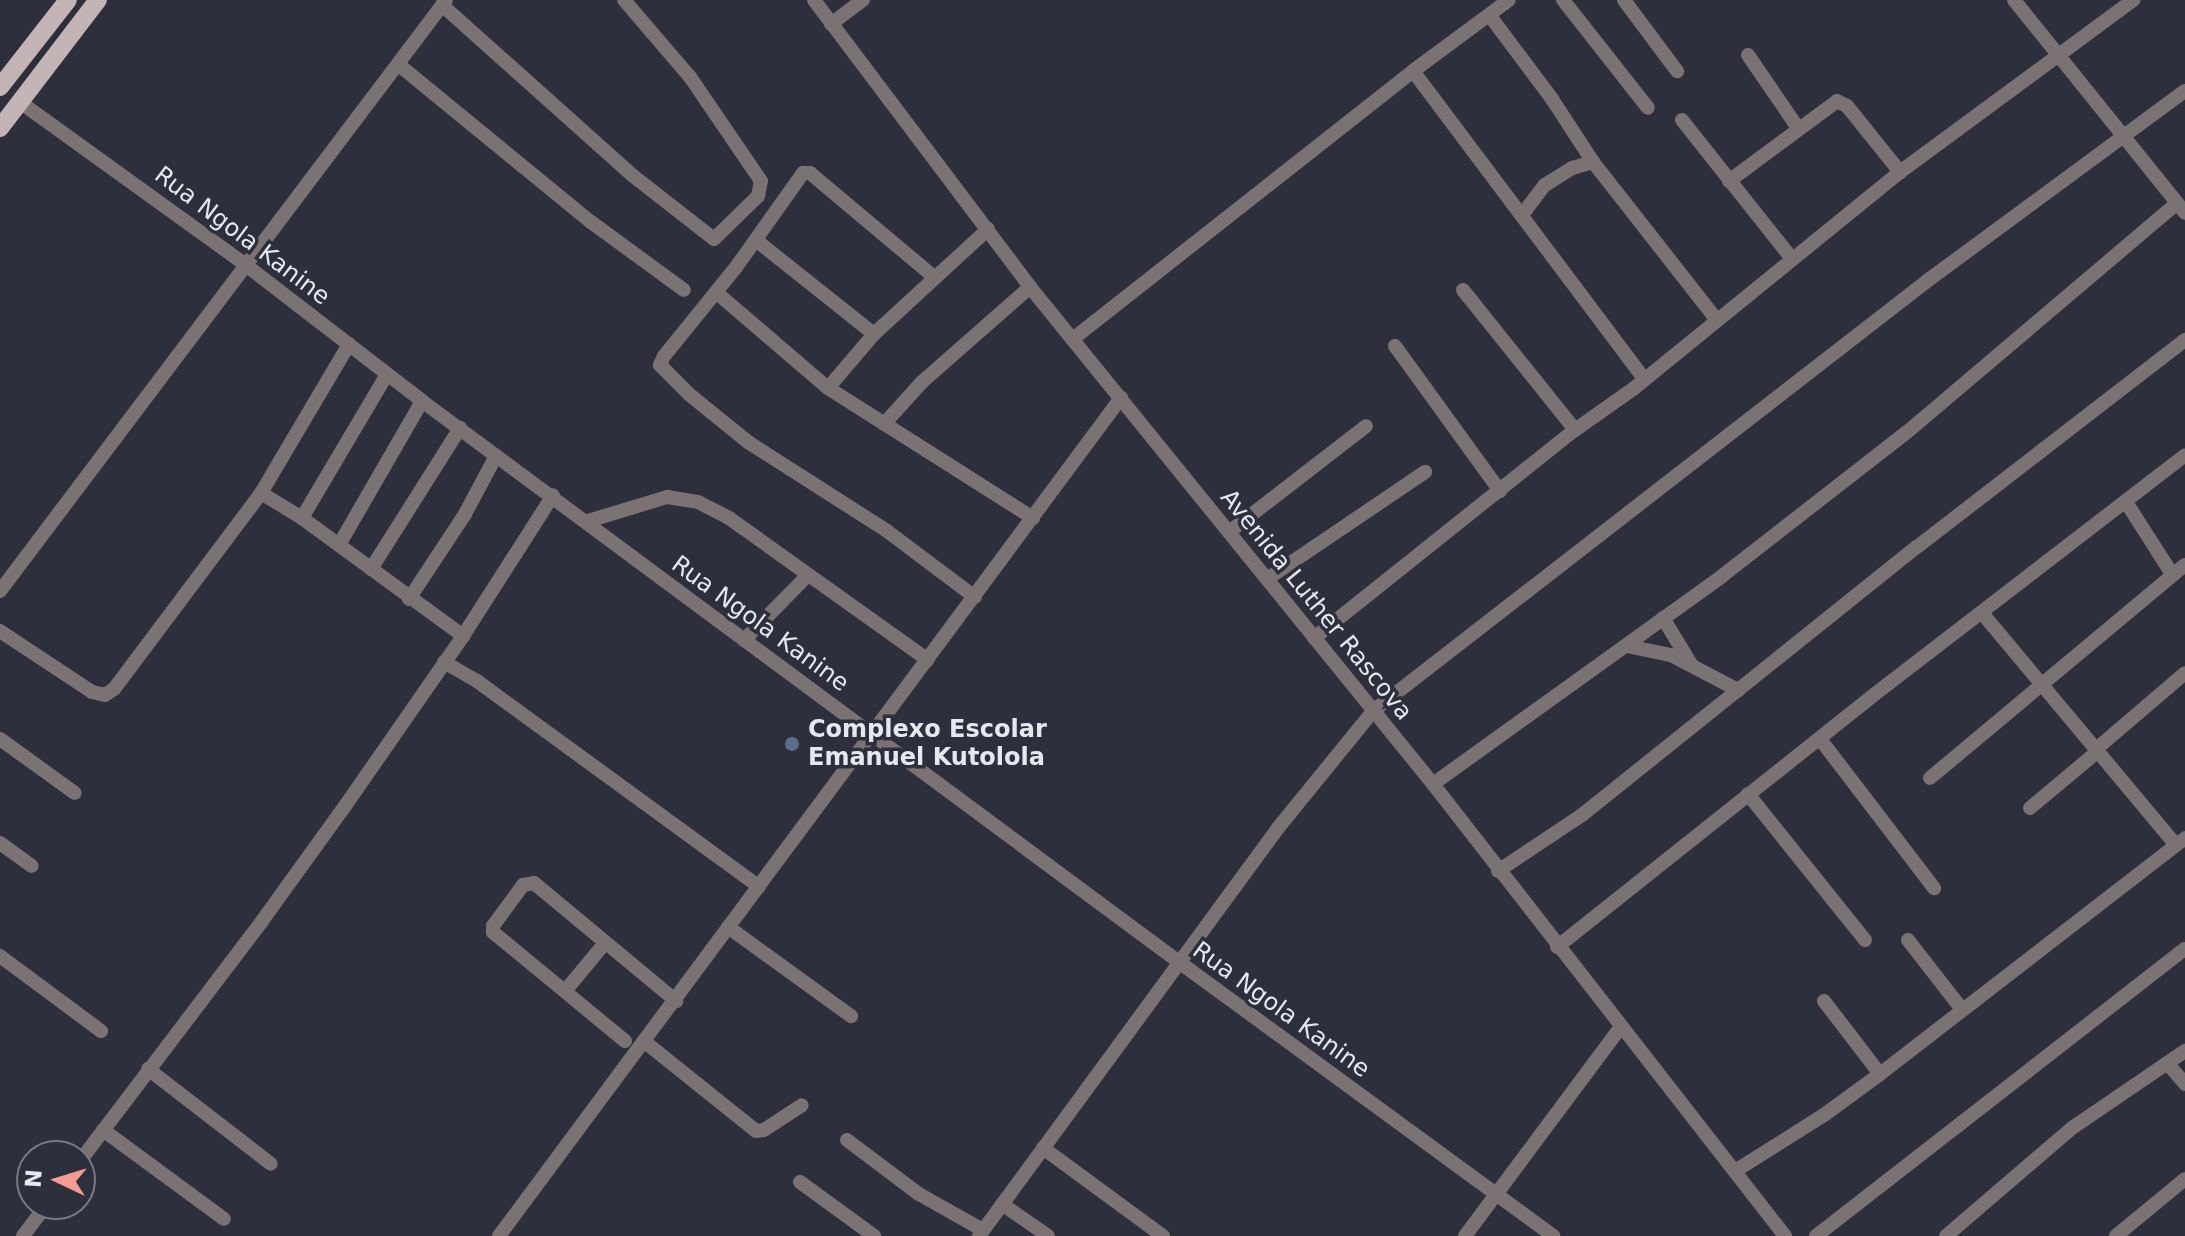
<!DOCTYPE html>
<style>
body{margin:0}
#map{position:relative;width:2185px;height:1236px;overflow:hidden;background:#2d303c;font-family:"DejaVu Sans",sans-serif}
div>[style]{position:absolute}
.minor>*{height:14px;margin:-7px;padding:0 7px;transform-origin:7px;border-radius:7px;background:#7b7273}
.major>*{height:18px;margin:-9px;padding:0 9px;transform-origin:9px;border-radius:9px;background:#c4b4b5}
.dots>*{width:22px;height:22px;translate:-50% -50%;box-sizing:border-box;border:4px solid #2d303c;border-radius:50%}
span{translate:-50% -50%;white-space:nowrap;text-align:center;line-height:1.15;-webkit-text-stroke:7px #2d303c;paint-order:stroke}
.street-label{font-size:24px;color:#e6e8f0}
.poi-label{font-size:24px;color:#e6e8f0;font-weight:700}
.left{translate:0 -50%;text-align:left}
.north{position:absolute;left:16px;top:1140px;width:80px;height:80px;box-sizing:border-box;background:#2d303c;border:2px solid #777a84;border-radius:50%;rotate:274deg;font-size:22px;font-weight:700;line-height:32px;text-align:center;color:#e6e8f0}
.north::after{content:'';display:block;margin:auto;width:28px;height:36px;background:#f59c92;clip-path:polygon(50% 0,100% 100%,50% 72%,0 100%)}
</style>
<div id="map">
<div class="minor">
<div style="left:814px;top:0;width:359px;rotate:53deg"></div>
<div style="left:1030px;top:287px;width:640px;rotate:50.96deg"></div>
<div style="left:1433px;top:784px;width:573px;rotate:52.09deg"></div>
<div style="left:1563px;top:0;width:137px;rotate:51.8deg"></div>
<div style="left:1624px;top:0;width:89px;rotate:53.3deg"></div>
<div style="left:2014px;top:0;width:273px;rotate:51.2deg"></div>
<div style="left:442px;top:5px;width:255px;rotate:41.8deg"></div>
<div style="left:632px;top:175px;width:104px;rotate:38deg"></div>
<div style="left:714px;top:239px;width:62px;rotate:-44.3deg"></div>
<div style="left:758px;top:196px;width:15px;rotate:-79deg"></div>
<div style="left:761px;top:181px;width:126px;rotate:-124.3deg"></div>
<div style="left:690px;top:77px;width:101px;rotate:-130.6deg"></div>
<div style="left:1490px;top:16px;width:104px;rotate:53.2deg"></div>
<div style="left:1552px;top:99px;width:75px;rotate:56.9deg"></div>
<div style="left:1593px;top:162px;width:199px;rotate:51.9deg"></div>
<div style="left:831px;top:24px;width:40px;rotate:-37deg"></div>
<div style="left:1748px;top:55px;width:88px;rotate:55.6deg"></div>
<div style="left:399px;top:65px;width:248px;rotate:39.3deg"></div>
<div style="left:591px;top:222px;width:115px;rotate:36.2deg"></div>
<div style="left:1413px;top:71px;width:385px;rotate:53.1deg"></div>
<div style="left:20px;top:102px;width:280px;rotate:35.8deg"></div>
<div style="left:247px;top:266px;width:221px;rotate:37.6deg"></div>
<div style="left:422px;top:401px;width:942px;rotate:36.54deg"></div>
<div style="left:1179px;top:962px;width:464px;rotate:36.2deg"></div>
<div style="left:1682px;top:120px;width:177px;rotate:51.6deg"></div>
<div style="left:1729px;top:181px;width:134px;rotate:-36.5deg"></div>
<div style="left:1837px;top:101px;width:11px;rotate:27deg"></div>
<div style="left:1847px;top:106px;width:85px;rotate:51.2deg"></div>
<div style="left:1522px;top:215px;width:38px;rotate:-53deg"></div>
<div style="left:1545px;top:185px;width:32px;rotate:-32deg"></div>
<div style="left:1572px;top:168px;width:22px;rotate:-16deg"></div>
<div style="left:757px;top:241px;width:149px;rotate:38.5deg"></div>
<div style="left:934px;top:277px;width:162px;rotate:-140deg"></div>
<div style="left:810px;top:173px;width:7px;rotate:180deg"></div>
<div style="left:803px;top:173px;width:114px;rotate:125.4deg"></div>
<div style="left:737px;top:266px;width:116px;rotate:129deg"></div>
<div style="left:664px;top:356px;width:10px;rotate:114deg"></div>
<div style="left:660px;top:365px;width:42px;rotate:45deg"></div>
<div style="left:690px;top:395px;width:75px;rotate:39deg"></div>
<div style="left:748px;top:442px;width:165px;rotate:32.6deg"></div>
<div style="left:887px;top:531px;width:110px;rotate:36.9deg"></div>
<div style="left:1463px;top:290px;width:179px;rotate:51.3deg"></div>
<div style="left:717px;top:293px;width:146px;rotate:40.6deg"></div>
<div style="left:828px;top:388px;width:243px;rotate:32.4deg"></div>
<div style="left:1074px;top:338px;width:432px;rotate:-38.2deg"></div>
<div style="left:1413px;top:71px;width:119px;rotate:-36.5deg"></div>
<div style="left:1395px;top:346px;width:179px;rotate:54.1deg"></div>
<div style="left:828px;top:388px;width:71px;rotate:-49.6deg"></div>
<div style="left:874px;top:334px;width:155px;rotate:-42.6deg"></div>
<div style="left:884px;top:424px;width:57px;rotate:-47.9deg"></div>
<div style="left:922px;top:382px;width:144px;rotate:-41.3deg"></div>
<div style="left:261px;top:493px;width:48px;rotate:31.4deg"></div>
<div style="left:302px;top:518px;width:200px;rotate:36.2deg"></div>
<div style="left:2126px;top:502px;width:85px;rotate:57.4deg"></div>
<div style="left:302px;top:518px;width:167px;rotate:-59.4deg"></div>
<div style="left:588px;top:521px;width:83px;rotate:-16.9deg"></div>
<div style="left:667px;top:497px;width:31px;rotate:9deg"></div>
<div style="left:698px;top:502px;width:35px;rotate:27deg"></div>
<div style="left:729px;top:518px;width:244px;rotate:35.5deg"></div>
<div style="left:1229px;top:532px;width:173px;rotate:-37.7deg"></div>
<div style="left:339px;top:545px;width:166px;rotate:-60deg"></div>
<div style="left:371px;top:569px;width:167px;rotate:-57.7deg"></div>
<div style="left:1267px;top:579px;width:191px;rotate:-34.1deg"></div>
<div style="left:0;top:591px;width:740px;rotate:-52.96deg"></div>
<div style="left:409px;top:599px;width:102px;rotate:-56.6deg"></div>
<div style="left:465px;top:514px;width:66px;rotate:-61.9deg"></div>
<div style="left:1982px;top:613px;width:302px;rotate:50.1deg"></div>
<div style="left:1663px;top:618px;width:54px;rotate:58.7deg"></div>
<div style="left:0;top:631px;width:110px;rotate:33.5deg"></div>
<div style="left:92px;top:692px;width:13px;rotate:13deg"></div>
<div style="left:105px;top:695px;width:11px;rotate:-34deg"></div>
<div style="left:114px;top:689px;width:245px;rotate:-53.1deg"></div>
<div style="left:261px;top:493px;width:173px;rotate:-59.4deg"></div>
<div style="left:1314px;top:638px;width:334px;rotate:-38.6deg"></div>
<div style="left:1575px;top:430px;width:71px;rotate:-35.3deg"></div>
<div style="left:1633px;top:389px;width:344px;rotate:-39.1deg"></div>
<div style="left:1900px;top:172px;width:290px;rotate:-36.4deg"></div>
<div style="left:744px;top:640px;width:91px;rotate:-45.4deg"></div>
<div style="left:1627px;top:646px;width:45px;rotate:11.6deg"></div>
<div style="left:1671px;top:655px;width:76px;rotate:27.6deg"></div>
<div style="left:444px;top:662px;width:38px;rotate:30deg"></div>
<div style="left:477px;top:681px;width:349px;rotate:36.1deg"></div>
<div style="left:0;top:739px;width:92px;rotate:35.8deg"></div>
<div style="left:1820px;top:739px;width:188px;rotate:52.6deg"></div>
<div style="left:2095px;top:750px;width:118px;rotate:-40.5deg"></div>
<div style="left:1930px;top:778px;width:332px;rotate:-39.9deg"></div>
<div style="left:1433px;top:784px;width:356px;rotate:-35.7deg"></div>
<div style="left:1722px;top:576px;width:233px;rotate:-37.9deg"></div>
<div style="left:1906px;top:433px;width:355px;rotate:-40.3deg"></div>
<div style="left:1748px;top:794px;width:187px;rotate:51.3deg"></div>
<div style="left:2030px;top:808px;width:87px;rotate:-39.9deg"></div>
<div style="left:0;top:843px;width:39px;rotate:36deg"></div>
<div style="left:1498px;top:871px;width:101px;rotate:-33.7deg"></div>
<div style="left:1582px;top:815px;width:429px;rotate:-38.7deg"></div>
<div style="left:1917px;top:547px;width:339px;rotate:-37.7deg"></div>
<div style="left:728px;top:927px;width:152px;rotate:35.9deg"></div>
<div style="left:1908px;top:940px;width:86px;rotate:52.1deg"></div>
<div style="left:1557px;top:947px;width:406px;rotate:-38.5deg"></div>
<div style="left:1875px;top:694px;width:391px;rotate:-37.6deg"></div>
<div style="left:0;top:956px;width:126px;rotate:36.6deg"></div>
<div style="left:566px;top:990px;width:60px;rotate:-50.4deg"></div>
<div style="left:1824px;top:1001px;width:92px;rotate:52.5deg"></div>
<div style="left:625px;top:1041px;width:171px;rotate:-140.5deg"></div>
<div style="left:493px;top:932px;width:6px;rotate:-90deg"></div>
<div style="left:493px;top:926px;width:51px;rotate:-53.8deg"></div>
<div style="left:523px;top:885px;width:11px;rotate:-10deg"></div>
<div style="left:534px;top:883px;width:185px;rotate:39.7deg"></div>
<div style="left:645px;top:1042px;width:142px;rotate:38.7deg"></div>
<div style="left:756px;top:1131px;width:8px;rotate:-7deg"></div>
<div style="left:764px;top:1130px;width:45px;rotate:-33.3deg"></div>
<div style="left:2167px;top:1063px;width:28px;rotate:49deg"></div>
<div style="left:148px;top:1069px;width:155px;rotate:37.7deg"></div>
<div style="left:103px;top:1130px;width:150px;rotate:36.3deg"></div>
<div style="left:847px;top:1140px;width:90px;rotate:36.9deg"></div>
<div style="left:919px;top:1194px;width:73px;rotate:29.4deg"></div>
<div style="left:1043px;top:1148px;width:149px;rotate:36.3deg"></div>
<div style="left:80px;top:1161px;width:301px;rotate:-52.8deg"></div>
<div style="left:262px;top:921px;width:142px;rotate:-54.2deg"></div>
<div style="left:345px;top:806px;width:207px;rotate:-55.2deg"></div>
<div style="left:463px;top:636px;width:167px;rotate:-57.4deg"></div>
<div style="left:1735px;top:1171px;width:105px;rotate:-32.2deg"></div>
<div style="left:1824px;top:1115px;width:69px;rotate:-36.2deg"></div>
<div style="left:1880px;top:1074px;width:386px;rotate:-37.7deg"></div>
<div style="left:800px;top:1182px;width:92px;rotate:36.1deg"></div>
<div style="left:1002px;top:1204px;width:56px;rotate:34.8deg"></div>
<div style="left:23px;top:1236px;width:40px;rotate:-53deg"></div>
<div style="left:499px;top:1236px;width:1044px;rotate:-53.42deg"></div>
<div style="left:979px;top:1236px;width:506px;rotate:-53.76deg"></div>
<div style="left:1278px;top:828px;width:151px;rotate:-50.9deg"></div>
<div style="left:1373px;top:711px;width:701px;rotate:-37.82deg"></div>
<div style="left:1927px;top:281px;width:320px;rotate:-36.4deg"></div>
<div style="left:1465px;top:1236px;width:261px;rotate:-53.3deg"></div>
<div style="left:1816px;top:1236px;width:467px;rotate:-37.9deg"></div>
<div style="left:1946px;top:1236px;width:166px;rotate:-40.6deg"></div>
<div style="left:2072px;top:1128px;width:137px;rotate:-34.3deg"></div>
<div style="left:2116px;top:1236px;width:89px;rotate:-39.6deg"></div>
</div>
<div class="major">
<div style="left:0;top:87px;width:110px;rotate:-52deg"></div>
<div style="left:0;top:128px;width:161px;rotate:-52.6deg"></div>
</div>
<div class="dots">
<div style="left:792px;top:744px;background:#5c6f8a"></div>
</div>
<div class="street-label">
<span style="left:242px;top:236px;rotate:37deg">Rua Ngola Kanine</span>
<span style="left:1316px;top:605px;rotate:51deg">Avenida Luther Rascova</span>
<span style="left:760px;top:624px;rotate:36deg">Rua Ngola Kanine</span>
<span style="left:1281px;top:1010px;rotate:36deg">Rua Ngola Kanine</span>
</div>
<div class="poi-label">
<span class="left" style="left:808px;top:744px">Complexo Escolar<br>Emanuel Kutolola</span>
</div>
<div class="north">N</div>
</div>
